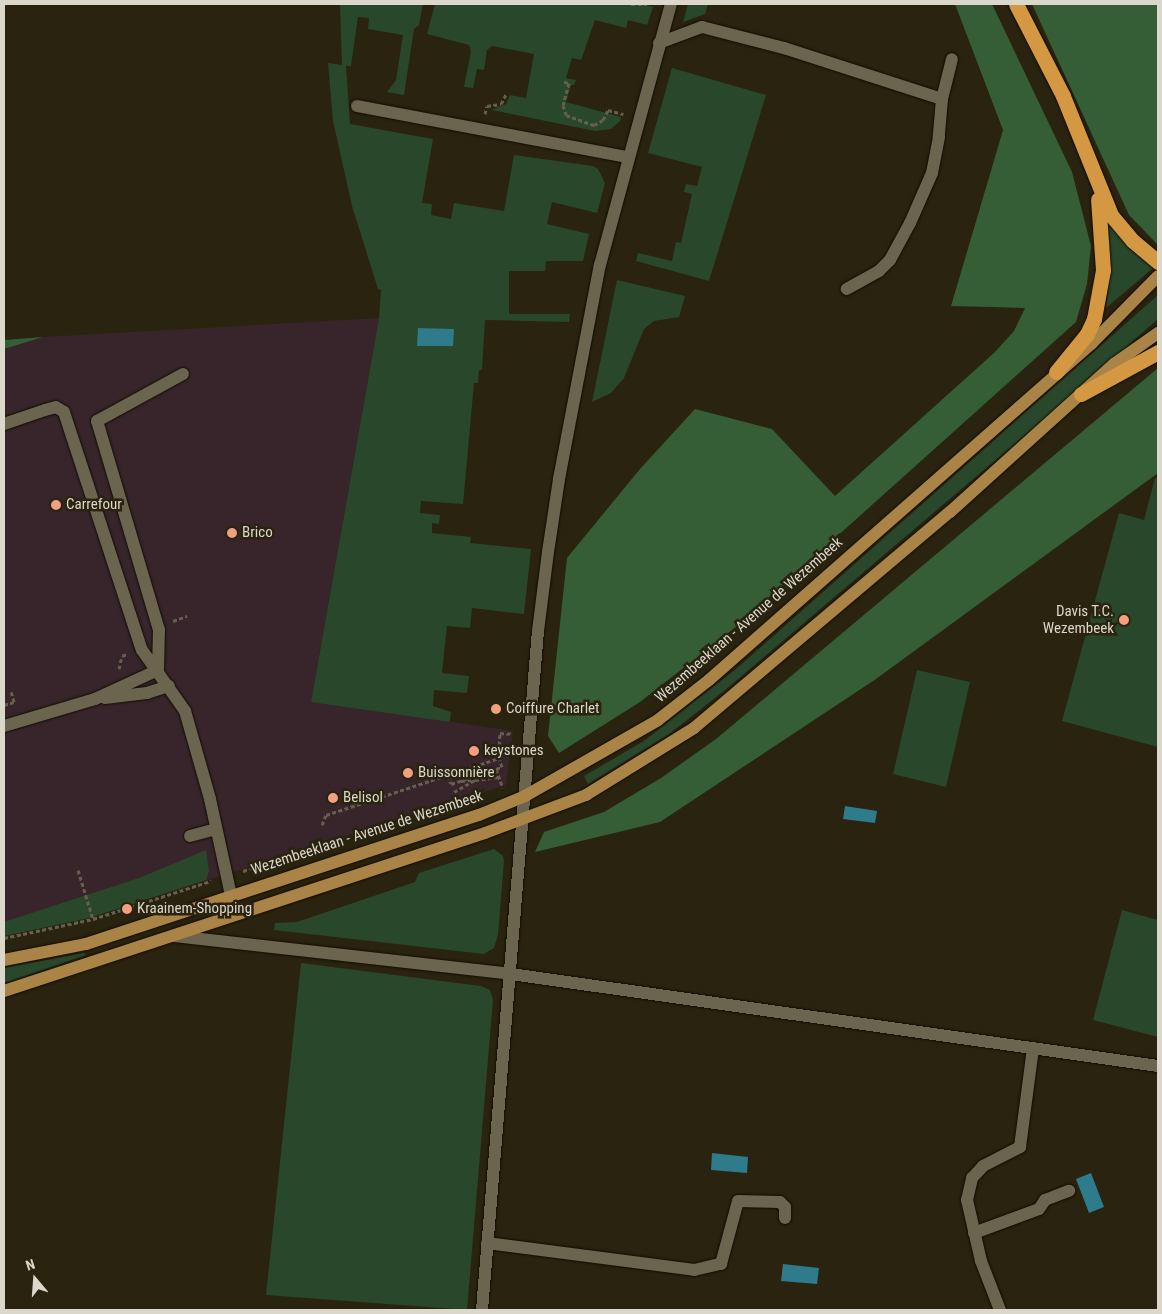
<!DOCTYPE html>
<meta charset="utf-8">
<style>
body{margin:0}
#map{position:relative;width:1162px;height:1314px;overflow:hidden;background:#29230f;font-family:"Roboto Condensed",sans-serif}
div>[style]{position:absolute}
.commercial>*{inset:0;background:#37252b}
.green>*{inset:0;background:#29472b}
.forest>*{inset:0;background:#355e37}
.water>*{inset:0;background:#2e7b8b}
.path>*{height:3px;margin-top:-1.5px;transform-origin:0;background:repeating-linear-gradient(90deg,#655f4e 0 4px,transparent 0 6.5px)}
.roads{filter:drop-shadow(0 0 1px #120c00) drop-shadow(0 0 1px #120c00)}
.minor>*{height:12px;margin:-6px;padding:0 6px;transform-origin:6px;border-radius:6px;background:#6b644f}
.major>*{height:12px;margin:-6px;padding:0 6px;transform-origin:6px;border-radius:6px;background:#aa8347}
.highway>*{height:15px;margin:-7.5px;padding:0 7.5px;transform-origin:7.5px;border-radius:7.5px;background:#d49842}
.dots>*{width:14px;height:14px;translate:-50% -50%;box-sizing:border-box;border:2px solid #29230f;border-radius:50%}
span{translate:-50% -50%;white-space:nowrap;text-align:center;line-height:1.15;-webkit-text-stroke:5px #29230f;paint-order:stroke}
.poi-label{font-size:15px;color:#dbd7cb}
.left{translate:0 -50%;text-align:left}
.right{translate:-100% -50%;text-align:right}
.street-label{font-size:15px;color:#dbd7cb}
.frame{position:absolute;inset:0;border:5px solid #dbd7cb;pointer-events:none}
.north{position:absolute;left:10px;top:1254px;width:50px;height:50px;-webkit-text-stroke:4px #29230f;paint-order:stroke;rotate:342deg;font-size:14px;font-weight:700;line-height:20px;text-align:center;color:#dbd7cb}
.north::after{content:'';display:block;margin:auto;width:18px;height:22px;background:#dbd7cb;clip-path:polygon(50% 0,100% 100%,50% 72%,0 100%)}
</style>
<div id="map">
<div class="commercial">
<div style="clip-path:polygon(379px 318px,311px 701px,513px 731px,506px 785px,89px 918px,4px 936px,4px 349px,43px 337px)"></div>
</div>
<div class="green">
<div style="clip-path:polygon(340px 4px,423px 4px,419px 25px,414px 29px,404px 95px,387px 92px,396px 80px,403px 35px,368px 29px,369px 18px,358px 17px,351px 66px,346px 66px,350px 124px,433px 139px,422px 203px,432px 204px,431px 215px,451px 219px,454px 203px,504px 211px,514px 155px,593px 166px,598px 169px,605px 183px,597px 213px,552px 202px,547px 224px,589px 234px,583px 261px,546px 261px,545px 271px,509px 271px,509px 314px,570px 314px,569px 322px,485px 320px,482px 370px,479px 370px,478px 383px,474px 383px,463px 504px,421px 501px,420px 513px,440px 515px,439px 524px,432px 523px,432px 533px,471px 537px,470px 543px,531px 549px,524px 614px,472px 608px,470px 628px,447px 626px,442px 673px,469px 676px,467px 693px,434px 690px,433px 706px,451px 712px,450px 722px,311px 702px,379px 318px,381px 290px,378px 289px,352px 206px,333px 121px,328px 63px,342px 65px)"></div>
<div style="clip-path:polygon(435px 4px,643px 4px,653px 7px,647px 25px,628px 20px,626px 28px,595px 20px,581px 60px,572px 58px,566px 78px,576px 80px,574px 85px,571px 85px,566px 102px,621px 117px,620px 121px,611px 129px,595px 131px,492px 110px,506px 104px,510px 95px,526px 98px,534px 54px,492px 46px,487px 50px,484px 70px,477px 69px,473px 88px,464px 87px,471px 51px,469px 45px,427px 34px)"></div>
<div style="clip-path:polygon(688px 4px,708px 4px,705px 14px,683px 22px)"></div>
<div style="clip-path:polygon(672px 68px,766px 95px,709px 281px,636px 261px,638px 253px,672px 261px,676px 242px,681px 243px,692px 194px,684px 192px,686px 184px,697px 186px,702px 167px,648px 153px)"></div>
<div style="clip-path:polygon(1107px 220px,1129px 248px,1153px 268px,1106px 308px,1111px 266px)"></div>
<div style="clip-path:polygon(617px 280px,685px 296px,679px 317px,654px 321px,644px 329px,624px 378px,611px 393px,592px 402px)"></div>
<div style="clip-path:polygon(1158px 295px,1158px 319px,1032px 429px,724px 691px,669px 734px,588px 784px,584px 776px,644px 741px,736px 669px)"></div>
<div style="clip-path:polygon(1155px 478px,1158px 479px,1158px 747px,1062px 721px,1119px 513px,1144px 520px)"></div>
<div style="clip-path:polygon(917px 670px,970px 682px,946px 787px,893px 774px)"></div>
<div style="clip-path:polygon(494px 849px,503px 856px,504px 861px,498px 935px,494px 948px,484px 954px,274px 930px,275px 923px,297px 922px,415px 882px,419px 873px)"></div>
<div style="clip-path:polygon(206px 850px,209px 871px,206px 880px,89px 918px,4px 936px,4px 922px,139px 878px)"></div>
<div style="clip-path:polygon(1122px 910px,1158px 920px,1158px 1037px,1093px 1020px)"></div>
<div style="clip-path:polygon(84px 953px,86px 955px,4px 983px,4px 968px)"></div>
<div style="clip-path:polygon(301px 963px,481px 986px,490px 990px,493px 1000px,467px 1310px,266px 1295px)"></div>
</div>
<div class="forest">
<div style="clip-path:polygon(955px 4px,992px 4px,1072px 172px,1091px 246px,1087px 284px,1076px 322px,737px 626px,640px 702px,559px 753px,548px 736px,567px 558px,640px 469px,695px 409px,772px 429px,835px 496px,995px 352px,1014px 331px,1025px 308px,951px 306px,1003px 130px)"></div>
<div style="clip-path:polygon(1032px 4px,1158px 4px,1158px 245px,1129px 215px)"></div>
<div style="clip-path:polygon(43px 337px,4px 349px,4px 340px)"></div>
<div style="clip-path:polygon(1158px 368px,1158px 473px,876px 679px,660px 822px,535px 852px,544px 832px,604px 812px,661px 778px,716px 739px)"></div>
</div>
<div class="water">
<div style="clip-path:polygon(418px 328px,454px 329px,453px 346px,417px 346px)"></div>
<div style="clip-path:polygon(845px 806px,877px 811px,875px 823px,843px 819px)"></div>
<div style="clip-path:polygon(712px 1153px,748px 1157px,747px 1173px,711px 1170px)"></div>
<div style="clip-path:polygon(1091px 1173px,1104px 1207px,1089px 1213px,1076px 1179px)"></div>
<div style="clip-path:polygon(783px 1264px,819px 1268px,817px 1284px,781px 1281px)"></div>
</div>
<div class="path">
<div style="left:631px;top:4px;width:16px"></div>
<div style="left:564px;top:82px;width:5px;rotate:11deg"></div>
<div style="left:569px;top:83px;width:23px;rotate:105deg"></div>
<div style="left:563px;top:105px;width:10px;rotate:73deg"></div>
<div style="left:566px;top:115px;width:30px;rotate:20deg"></div>
<div style="left:594px;top:125px;width:10px;rotate:-29deg"></div>
<div style="left:603px;top:120px;width:11px;rotate:-63deg"></div>
<div style="left:608px;top:110px;width:16px;rotate:15deg"></div>
<div style="left:485px;top:114px;width:8px;rotate:-76deg"></div>
<div style="left:487px;top:106px;width:14px;rotate:-8deg"></div>
<div style="left:501px;top:104px;width:11px;rotate:-63deg"></div>
<div style="left:173px;top:621px;width:15px;rotate:-20deg"></div>
<div style="left:119px;top:669px;width:13px;rotate:-77deg"></div>
<div style="left:122px;top:656px;width:5px;rotate:-22deg"></div>
<div style="left:4px;top:705px;width:10px;rotate:-17deg"></div>
<div style="left:14px;top:702px;width:11px;rotate:-105deg"></div>
<div style="left:496px;top:769px;width:6px;rotate:-18deg"></div>
<div style="left:502px;top:767px;width:9px;rotate:-108deg"></div>
<div style="left:448px;top:775px;width:9px;rotate:72deg"></div>
<div style="left:451px;top:784px;width:47px;rotate:-18.4deg"></div>
<div style="left:496px;top:769px;width:20px;rotate:70deg"></div>
<div style="left:461px;top:781px;width:14px;rotate:-4deg"></div>
<div style="left:475px;top:780px;width:14px;rotate:-30deg"></div>
<div style="left:454px;top:792px;width:24px;rotate:-30deg"></div>
<div style="left:475px;top:780px;width:24px;rotate:-7deg"></div>
<div style="left:353px;top:796px;width:9px;rotate:72deg"></div>
<div style="left:322px;top:825px;width:11px;rotate:-68deg"></div>
<div style="left:326px;top:815px;width:182px;rotate:-18.2deg"></div>
<div style="left:499px;top:758px;width:25px;rotate:-88deg"></div>
<div style="left:500px;top:733px;width:13px;rotate:4deg"></div>
<div style="left:78px;top:870px;width:51px;rotate:73deg"></div>
<div style="left:93px;top:919px;width:124px;rotate:-17.9deg"></div>
<div style="left:243px;top:871px;width:66px;rotate:-17.6deg"></div>
<div style="left:4px;top:938px;width:91px;rotate:-12.1deg"></div>
</div>
<div class="roads">
<div class="minor">
<div style="left:659px;top:43px;width:46px;rotate:-20.4deg"></div>
<div style="left:702px;top:27px;width:85px;rotate:14.4deg"></div>
<div style="left:784px;top:48px;width:166px;rotate:17.9deg"></div>
<div style="left:942px;top:99px;width:38px;rotate:95deg"></div>
<div style="left:939px;top:137px;width:37px;rotate:101deg"></div>
<div style="left:932px;top:173px;width:55px;rotate:113.7deg"></div>
<div style="left:910px;top:223px;width:42px;rotate:118.4deg"></div>
<div style="left:890px;top:260px;width:16px;rotate:135deg"></div>
<div style="left:879px;top:271px;width:37px;rotate:151deg"></div>
<div style="left:942px;top:99px;width:41px;rotate:-76deg"></div>
<div style="left:357px;top:106px;width:276px;rotate:10.7deg"></div>
<div style="left:4px;top:424px;width:43px;rotate:-18.9deg"></div>
<div style="left:45px;top:410px;width:11px;rotate:-15deg"></div>
<div style="left:56px;top:407px;width:9px;rotate:32deg"></div>
<div style="left:64px;top:412px;width:250px;rotate:71.9deg"></div>
<div style="left:142px;top:650px;width:75px;rotate:54.8deg"></div>
<div style="left:185px;top:711px;width:91px;rotate:74.1deg"></div>
<div style="left:210px;top:799px;width:98px;rotate:77.7deg"></div>
<div style="left:158px;top:670px;width:40px;rotate:-88.6deg"></div>
<div style="left:159px;top:630px;width:218px;rotate:-106.5deg"></div>
<div style="left:97px;top:421px;width:98px;rotate:-28.7deg"></div>
<div style="left:105px;top:698px;width:42px;rotate:-6.8deg"></div>
<div style="left:147px;top:693px;width:23px;rotate:-18deg"></div>
<div style="left:4px;top:726px;width:95px;rotate:-16.5deg"></div>
<div style="left:95px;top:699px;width:69px;rotate:-24.7deg"></div>
<div style="left:190px;top:836px;width:27px;rotate:-15deg"></div>
<div style="left:174px;top:936px;width:339px;rotate:6.4deg"></div>
<div style="left:511px;top:974px;width:654px;rotate:8.09deg"></div>
<div style="left:974px;top:1233px;width:69px;rotate:-20.3deg"></div>
<div style="left:1039px;top:1209px;width:11px;rotate:-56deg"></div>
<div style="left:1045px;top:1200px;width:26px;rotate:-21deg"></div>
<div style="left:487px;top:1243px;width:209px;rotate:7.4deg"></div>
<div style="left:694px;top:1270px;width:28px;rotate:-13deg"></div>
<div style="left:721px;top:1264px;width:65px;rotate:-74.9deg"></div>
<div style="left:738px;top:1201px;width:42px;rotate:1.4deg"></div>
<div style="left:780px;top:1202px;width:7px;rotate:45deg"></div>
<div style="left:785px;top:1207px;width:11px;rotate:90deg"></div>
<div style="left:482px;top:1310px;width:681px;rotate:-85.29deg"></div>
<div style="left:538px;top:631px;width:80px;rotate:-82.8deg"></div>
<div style="left:548px;top:552px;width:74px;rotate:-81.4deg"></div>
<div style="left:559px;top:479px;width:218px;rotate:-79.2deg"></div>
<div style="left:600px;top:265px;width:270px;rotate:-74.8deg"></div>
<div style="left:1000px;top:1310px;width:53px;rotate:-111.2deg"></div>
<div style="left:981px;top:1261px;width:63px;rotate:-102.9deg"></div>
<div style="left:967px;top:1200px;width:23px;rotate:-77deg"></div>
<div style="left:972px;top:1178px;width:16px;rotate:-47deg"></div>
<div style="left:983px;top:1166px;width:42px;rotate:-27.2deg"></div>
<div style="left:1020px;top:1147px;width:100px;rotate:-82.5deg"></div>
</div>
<div class="major">
<div style="left:4px;top:960px;width:84px;rotate:-11deg"></div>
<div style="left:86px;top:944px;width:414px;rotate:-18.2deg"></div>
<div style="left:479px;top:815px;width:50px;rotate:-22.4deg"></div>
<div style="left:525px;top:796px;width:153px;rotate:-29.7deg"></div>
<div style="left:658px;top:720px;width:65px;rotate:-38.1deg"></div>
<div style="left:709px;top:680px;width:509px;rotate:-41.33deg"></div>
<div style="left:1091px;top:344px;width:95px;rotate:-45.4deg"></div>
<div style="left:4px;top:991px;width:506px;rotate:-18.18deg"></div>
<div style="left:485px;top:833px;width:108px;rotate:-20.6deg"></div>
<div style="left:586px;top:795px;width:127px;rotate:-31.8deg"></div>
<div style="left:694px;top:728px;width:335px;rotate:-40.2deg"></div>
<div style="left:950px;top:512px;width:221px;rotate:-42.1deg"></div>
<div style="left:1114px;top:364px;width:54px;rotate:-35.2deg"></div>
</div>
<div class="highway">
<div style="left:1016px;top:4px;width:103px;rotate:62.9deg"></div>
<div style="left:1063px;top:96px;width:128px;rotate:68deg"></div>
<div style="left:1111px;top:215px;width:34px;rotate:50deg"></div>
<div style="left:1133px;top:241px;width:33px;rotate:40deg"></div>
<div style="left:1056px;top:372px;width:49px;rotate:-50.8deg"></div>
<div style="left:1087px;top:334px;width:17px;rotate:-65deg"></div>
<div style="left:1094px;top:319px;width:50px;rotate:-79.6deg"></div>
<div style="left:1103px;top:270px;width:71px;rotate:-94deg"></div>
<div style="left:1081px;top:394px;width:88px;rotate:-28.6deg"></div>
</div>
</div>
<div class="dots">
<div style="left:56px;top:505px;background:#f3a081"></div>
<div style="left:232px;top:533px;background:#f3a081"></div>
<div style="left:1124px;top:620px;background:#f3a081"></div>
<div style="left:496px;top:709px;background:#f3a081"></div>
<div style="left:474px;top:751px;background:#f3a081"></div>
<div style="left:408px;top:773px;background:#f3a081"></div>
<div style="left:333px;top:798px;background:#f3a081"></div>
<div style="left:127px;top:909px;background:#f3a081"></div>
</div>
<div class="poi-label">
<span class="left" style="left:66px;top:505px">Carrefour</span>
<span class="left" style="left:242px;top:533px">Brico</span>
<span class="right" style="left:1114px;top:620px">Davis T.C.<br>Wezembeek</span>
<span class="left" style="left:506px;top:709px">Coiffure Charlet</span>
<span class="left" style="left:484px;top:751px">keystones</span>
<span class="left" style="left:418px;top:773px">Buissonnière</span>
<span class="left" style="left:343px;top:798px">Belisol</span>
<span class="left" style="left:137px;top:909px">Kraainem-Shopping</span>
</div>
<div class="street-label">
<span style="left:749px;top:620px;rotate:-41deg">Wezembeeklaan - Avenue de Wezembeek</span>
<span style="left:367px;top:833px;rotate:-18deg">Wezembeeklaan - Avenue de Wezembeek</span>
</div>
<div class="frame"></div>
<div class="north">N</div>
</div>
